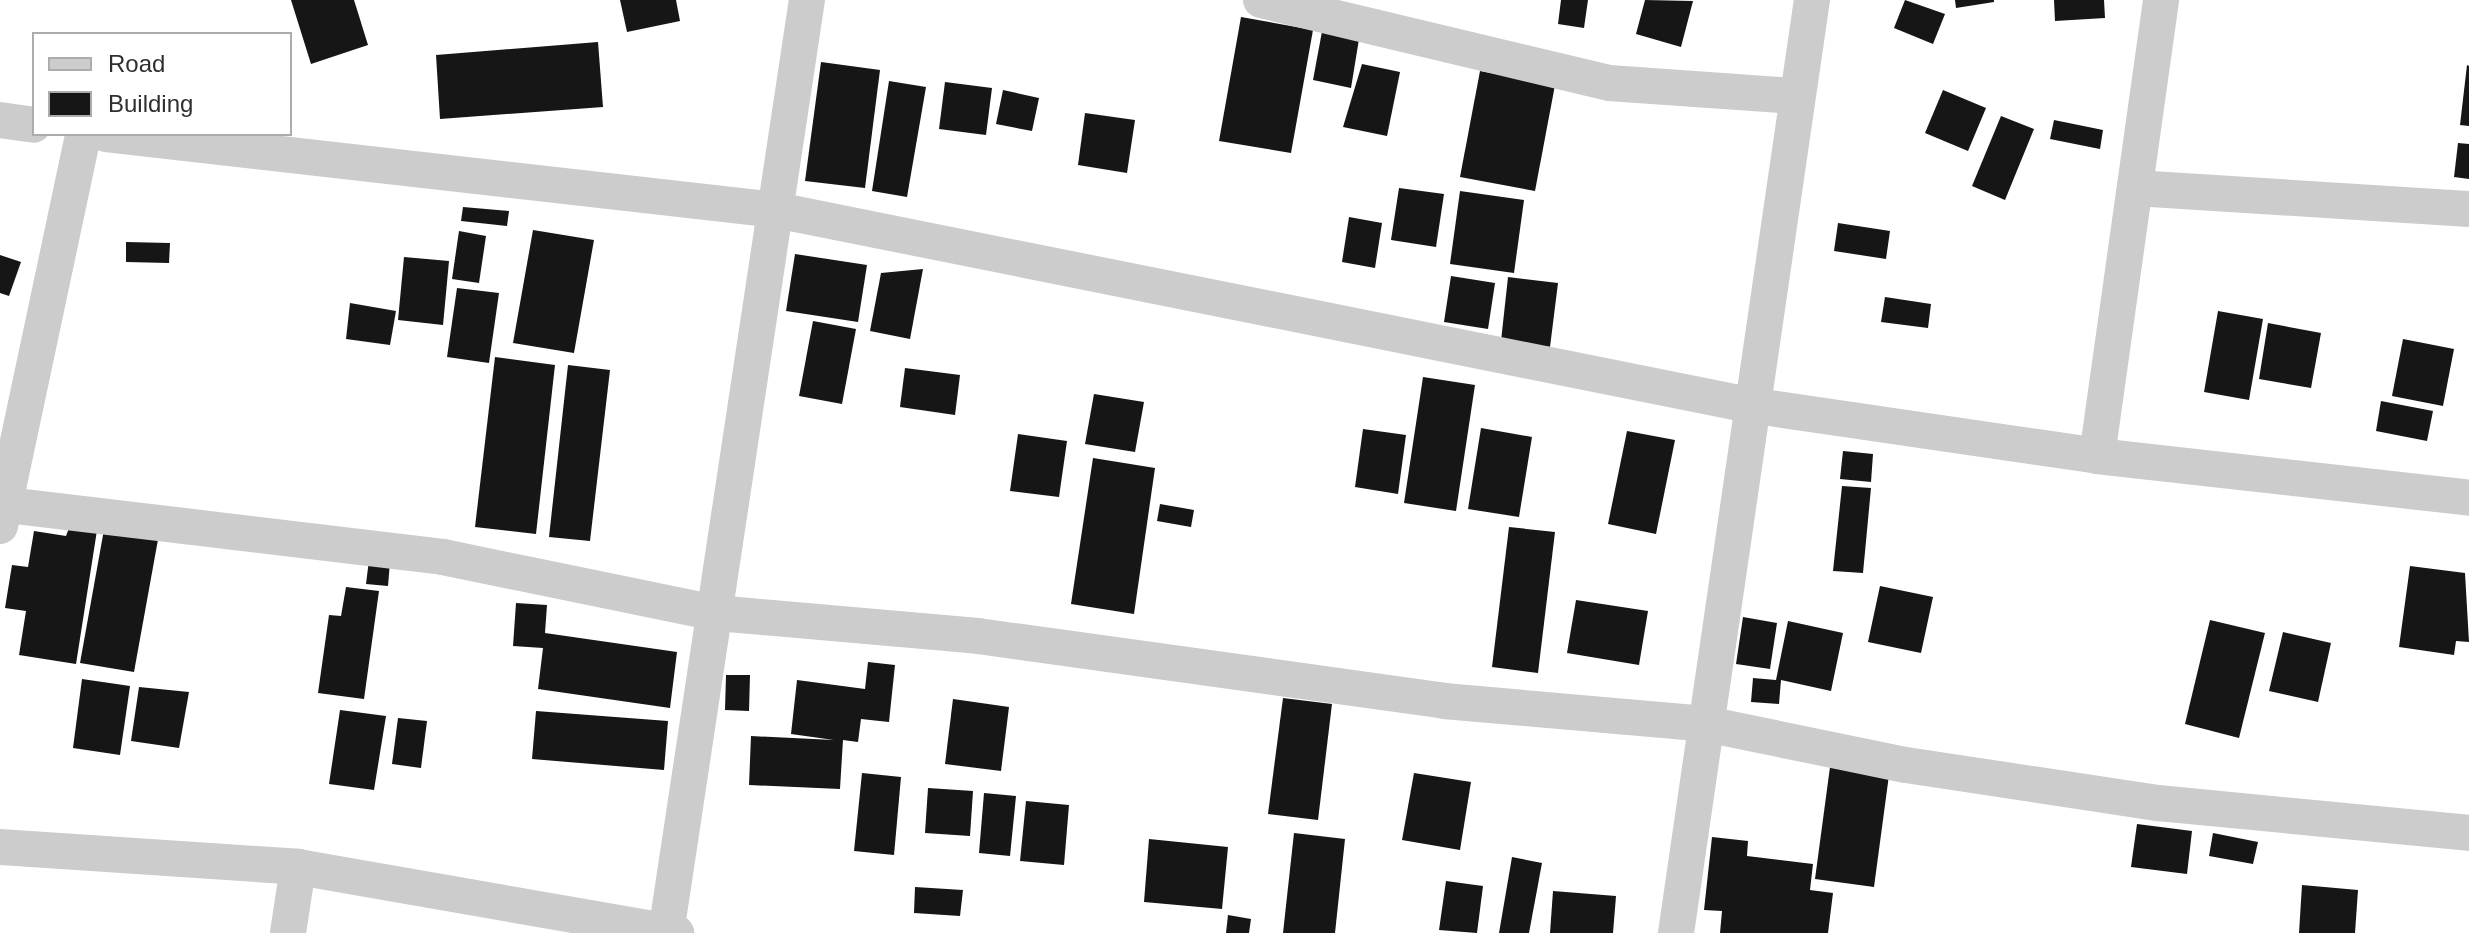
<!DOCTYPE html>
<style>
body{margin:0}
#map{position:relative;width:2469px;height:933px;overflow:hidden;background:#fff;font-family:Helvetica,sans-serif}
div>[style]{position:absolute}
.building>*{inset:0;background:#161616}
.minor>*{height:36px;margin:-18px;padding:0 18px;transform-origin:18px;border-radius:18px;background:#ccc}
span{translate:-50% -50%;white-space:nowrap;text-align:center;line-height:1.15;-webkit-text-stroke:8px #fff;paint-order:stroke}
.legend{position:absolute;left:32px;top:32px;width:260px;height:104px;box-sizing:border-box;background:#fff;border:2px solid #acacac;margin:0;padding:10px 14px;list-style:none;font-size:24px;color:#2f2f2f}
.legend li{display:flex;align-items:center;gap:16px;height:40px}
.legend b{width:40px;border:2px solid #acacac}
</style>
<div id="map">
<div class="building">
<div style="clip-path:polygon(291px 0,354px 0,368px 45px,311px 64px)"></div>
<div style="clip-path:polygon(620px 0,676px 0,680px 21px,627px 32px)"></div>
<div style="clip-path:polygon(1561px 0,1588px 0,1584px 28px,1558px 24px)"></div>
<div style="clip-path:polygon(1645px 0,1693px 1px,1681px 47px,1636px 34px)"></div>
<div style="clip-path:polygon(1905px 0,1945px 14px,1933px 44px,1894px 28px)"></div>
<div style="clip-path:polygon(1955px 0,1994px 0,1994px 2px,1956px 8px)"></div>
<div style="clip-path:polygon(2054px 0,2104px 0,2105px 18px,2055px 21px)"></div>
<div style="clip-path:polygon(1241px 17px,1313px 30px,1291px 153px,1219px 141px)"></div>
<div style="clip-path:polygon(1323px 26px,1360px 33px,1351px 88px,1313px 80px)"></div>
<div style="clip-path:polygon(598px 42px,603px 107px,440px 119px,436px 55px)"></div>
<div style="clip-path:polygon(821px 62px,880px 70px,865px 188px,805px 181px)"></div>
<div style="clip-path:polygon(1362px 64px,1400px 72px,1387px 136px,1343px 127px)"></div>
<div style="clip-path:polygon(2467px 65px,2469px 66px,2469px 126px,2460px 125px)"></div>
<div style="clip-path:polygon(1480px 71px,1555px 85px,1535px 191px,1460px 177px)"></div>
<div style="clip-path:polygon(889px 81px,926px 87px,907px 197px,872px 191px)"></div>
<div style="clip-path:polygon(945px 82px,992px 88px,986px 135px,939px 129px)"></div>
<div style="clip-path:polygon(1003px 90px,1039px 98px,1032px 131px,996px 124px)"></div>
<div style="clip-path:polygon(1943px 90px,1986px 108px,1968px 151px,1925px 133px)"></div>
<div style="clip-path:polygon(1085px 113px,1135px 120px,1127px 173px,1078px 165px)"></div>
<div style="clip-path:polygon(2001px 116px,2034px 129px,2005px 200px,1972px 186px)"></div>
<div style="clip-path:polygon(2054px 120px,2103px 130px,2100px 149px,2050px 139px)"></div>
<div style="clip-path:polygon(2458px 143px,2469px 144px,2469px 179px,2454px 177px)"></div>
<div style="clip-path:polygon(1399px 188px,1444px 194px,1436px 247px,1391px 240px)"></div>
<div style="clip-path:polygon(1460px 191px,1524px 200px,1514px 273px,1450px 264px)"></div>
<div style="clip-path:polygon(463px 207px,509px 211px,507px 226px,461px 221px)"></div>
<div style="clip-path:polygon(1349px 217px,1382px 223px,1375px 268px,1342px 262px)"></div>
<div style="clip-path:polygon(1838px 223px,1890px 231px,1886px 259px,1834px 251px)"></div>
<div style="clip-path:polygon(533px 230px,594px 240px,574px 353px,513px 343px)"></div>
<div style="clip-path:polygon(459px 231px,486px 236px,479px 283px,452px 279px)"></div>
<div style="clip-path:polygon(126px 242px,170px 243px,169px 263px,126px 262px)"></div>
<div style="clip-path:polygon(795px 254px,867px 265px,858px 322px,786px 311px)"></div>
<div style="clip-path:polygon(0 255px,21px 262px,9px 296px,0 293px)"></div>
<div style="clip-path:polygon(404px 257px,449px 261px,443px 325px,398px 320px)"></div>
<div style="clip-path:polygon(923px 269px,910px 339px,870px 331px,881px 273px)"></div>
<div style="clip-path:polygon(1451px 276px,1495px 283px,1488px 329px,1444px 322px)"></div>
<div style="clip-path:polygon(1508px 277px,1558px 283px,1550px 347px,1501px 341px)"></div>
<div style="clip-path:polygon(457px 288px,499px 293px,489px 363px,447px 357px)"></div>
<div style="clip-path:polygon(1885px 297px,1931px 304px,1928px 328px,1881px 322px)"></div>
<div style="clip-path:polygon(350px 303px,396px 311px,390px 345px,346px 339px)"></div>
<div style="clip-path:polygon(2218px 311px,2263px 319px,2249px 400px,2204px 392px)"></div>
<div style="clip-path:polygon(813px 321px,856px 329px,842px 404px,799px 396px)"></div>
<div style="clip-path:polygon(2268px 323px,2321px 333px,2311px 388px,2259px 379px)"></div>
<div style="clip-path:polygon(2403px 339px,2454px 349px,2443px 406px,2392px 396px)"></div>
<div style="clip-path:polygon(495px 357px,555px 365px,536px 534px,475px 527px)"></div>
<div style="clip-path:polygon(568px 365px,610px 370px,590px 541px,549px 537px)"></div>
<div style="clip-path:polygon(905px 368px,960px 375px,955px 415px,900px 407px)"></div>
<div style="clip-path:polygon(1423px 377px,1475px 385px,1456px 511px,1404px 503px)"></div>
<div style="clip-path:polygon(1094px 394px,1144px 402px,1135px 452px,1085px 444px)"></div>
<div style="clip-path:polygon(2381px 401px,2433px 411px,2427px 441px,2376px 431px)"></div>
<div style="clip-path:polygon(1481px 428px,1532px 437px,1519px 517px,1468px 509px)"></div>
<div style="clip-path:polygon(1363px 429px,1406px 435px,1398px 494px,1355px 487px)"></div>
<div style="clip-path:polygon(1627px 431px,1675px 440px,1656px 534px,1608px 524px)"></div>
<div style="clip-path:polygon(1018px 434px,1067px 441px,1059px 497px,1010px 491px)"></div>
<div style="clip-path:polygon(1843px 451px,1873px 454px,1871px 482px,1840px 479px)"></div>
<div style="clip-path:polygon(1093px 458px,1155px 468px,1134px 614px,1071px 604px)"></div>
<div style="clip-path:polygon(1842px 486px,1871px 488px,1863px 573px,1833px 571px)"></div>
<div style="clip-path:polygon(1160px 504px,1194px 510px,1191px 527px,1157px 521px)"></div>
<div style="clip-path:polygon(72px 520px,98px 524px,76px 664px,19px 655px,26px 611px,5px 608px,12px 565px,28px 567px,34px 531px,66px 536px)"></div>
<div style="clip-path:polygon(105px 524px,159px 534px,134px 672px,80px 663px)"></div>
<div style="clip-path:polygon(1509px 527px,1555px 532px,1538px 673px,1492px 667px)"></div>
<div style="clip-path:polygon(369px 560px,390px 562px,388px 586px,366px 584px)"></div>
<div style="clip-path:polygon(2410px 566px,2465px 573px,2469px 642px,2456px 641px,2454px 655px,2399px 647px)"></div>
<div style="clip-path:polygon(1880px 586px,1933px 597px,1921px 653px,1868px 642px)"></div>
<div style="clip-path:polygon(346px 587px,379px 591px,364px 699px,318px 693px,329px 615px,341px 616px)"></div>
<div style="clip-path:polygon(1576px 600px,1648px 611px,1639px 665px,1567px 653px)"></div>
<div style="clip-path:polygon(516px 603px,547px 605px,545px 633px,677px 652px,670px 708px,538px 689px,543px 648px,513px 646px)"></div>
<div style="clip-path:polygon(1743px 617px,1777px 623px,1770px 669px,1736px 664px)"></div>
<div style="clip-path:polygon(2210px 620px,2265px 633px,2239px 738px,2185px 724px)"></div>
<div style="clip-path:polygon(1788px 621px,1843px 633px,1831px 691px,1781px 680px,1779px 704px,1751px 702px,1753px 678px,1776px 680px)"></div>
<div style="clip-path:polygon(2283px 632px,2331px 643px,2318px 702px,2269px 691px)"></div>
<div style="clip-path:polygon(868px 662px,895px 665px,889px 722px,861px 719px,858px 742px,843px 740px,840px 789px,749px 785px,751px 736px,834px 740px,791px 734px,797px 680px,865px 689px)"></div>
<div style="clip-path:polygon(726px 675px,750px 675px,749px 711px,725px 710px)"></div>
<div style="clip-path:polygon(82px 679px,130px 686px,120px 755px,73px 748px)"></div>
<div style="clip-path:polygon(139px 687px,189px 692px,179px 748px,131px 741px)"></div>
<div style="clip-path:polygon(1283px 698px,1332px 704px,1318px 820px,1268px 814px)"></div>
<div style="clip-path:polygon(953px 699px,1009px 707px,1001px 771px,945px 764px)"></div>
<div style="clip-path:polygon(340px 710px,386px 716px,374px 790px,329px 784px)"></div>
<div style="clip-path:polygon(536px 711px,668px 721px,664px 770px,532px 759px)"></div>
<div style="clip-path:polygon(398px 718px,427px 721px,421px 768px,392px 764px)"></div>
<div style="clip-path:polygon(1830px 767px,1889px 775px,1874px 887px,1815px 879px)"></div>
<div style="clip-path:polygon(862px 773px,901px 777px,894px 855px,854px 851px)"></div>
<div style="clip-path:polygon(1414px 773px,1471px 782px,1460px 850px,1402px 840px)"></div>
<div style="clip-path:polygon(928px 788px,973px 791px,970px 836px,925px 833px)"></div>
<div style="clip-path:polygon(984px 793px,1016px 796px,1010px 856px,979px 853px)"></div>
<div style="clip-path:polygon(1026px 801px,1069px 805px,1064px 865px,1020px 861px)"></div>
<div style="clip-path:polygon(2137px 824px,2192px 831px,2187px 874px,2131px 867px)"></div>
<div style="clip-path:polygon(1294px 833px,1345px 839px,1335px 933px,1283px 933px)"></div>
<div style="clip-path:polygon(2213px 833px,2258px 842px,2253px 864px,2209px 856px)"></div>
<div style="clip-path:polygon(1712px 837px,1748px 841px,1747px 856px,1813px 864px,1810px 890px,1833px 893px,1828px 933px,1720px 933px,1722px 911px,1704px 910px)"></div>
<div style="clip-path:polygon(1149px 839px,1228px 847px,1222px 909px,1144px 902px)"></div>
<div style="clip-path:polygon(1512px 857px,1542px 863px,1529px 933px,1499px 933px)"></div>
<div style="clip-path:polygon(1446px 881px,1483px 886px,1477px 933px,1439px 930px)"></div>
<div style="clip-path:polygon(2302px 885px,2358px 890px,2355px 933px,2299px 933px)"></div>
<div style="clip-path:polygon(915px 887px,963px 890px,960px 916px,914px 913px)"></div>
<div style="clip-path:polygon(1553px 891px,1616px 896px,1613px 933px,1550px 933px)"></div>
<div style="clip-path:polygon(1228px 915px,1251px 919px,1249px 933px,1226px 933px)"></div>
</div>
<div class="minor">
<div style="left:1261px;top:0;width:358px;rotate:13.4deg"></div>
<div style="left:1609px;top:83px;width:188px;rotate:4deg"></div>
<div style="left:0;top:120px;width:34px;rotate:8deg"></div>
<div style="left:106px;top:134px;width:674px;rotate:6.47deg"></div>
<div style="left:776px;top:210px;width:992px;rotate:11.33deg"></div>
<div style="left:1749px;top:405px;width:352px;rotate:8.3deg"></div>
<div style="left:2097px;top:456px;width:374px;rotate:6.4deg"></div>
<div style="left:2135px;top:188px;width:335px;rotate:3.6deg"></div>
<div style="left:2097px;top:456px;width:460px;rotate:-82deg"></div>
<div style="left:0;top:504px;width:446px;rotate:6.8deg"></div>
<div style="left:443px;top:557px;width:279px;rotate:11.6deg"></div>
<div style="left:716px;top:613px;width:263px;rotate:5deg"></div>
<div style="left:978px;top:636px;width:471px;rotate:7.9deg"></div>
<div style="left:1444px;top:701px;width:263px;rotate:5deg"></div>
<div style="left:1706px;top:724px;width:204px;rotate:11.6deg"></div>
<div style="left:1906px;top:765px;width:255px;rotate:8.6deg"></div>
<div style="left:2158px;top:803px;width:312px;rotate:5.5deg"></div>
<div style="left:0;top:526px;width:401px;rotate:-78deg"></div>
<div style="left:0;top:847px;width:299px;rotate:3.8deg"></div>
<div style="left:298px;top:867px;width:384px;rotate:9.9deg"></div>
<div style="left:288px;top:933px;width:67px;rotate:-81.4deg"></div>
<div style="left:666px;top:933px;width:944px;rotate:-81.41deg"></div>
<div style="left:1676px;top:933px;width:943px;rotate:-81.71deg"></div>
</div>
<ul class="legend">
<li><b style="height:10px;background:#ccc"></b>Road</li>
<li><b style="height:22px;background:#161616"></b>Building</li>
</ul>
</div>
